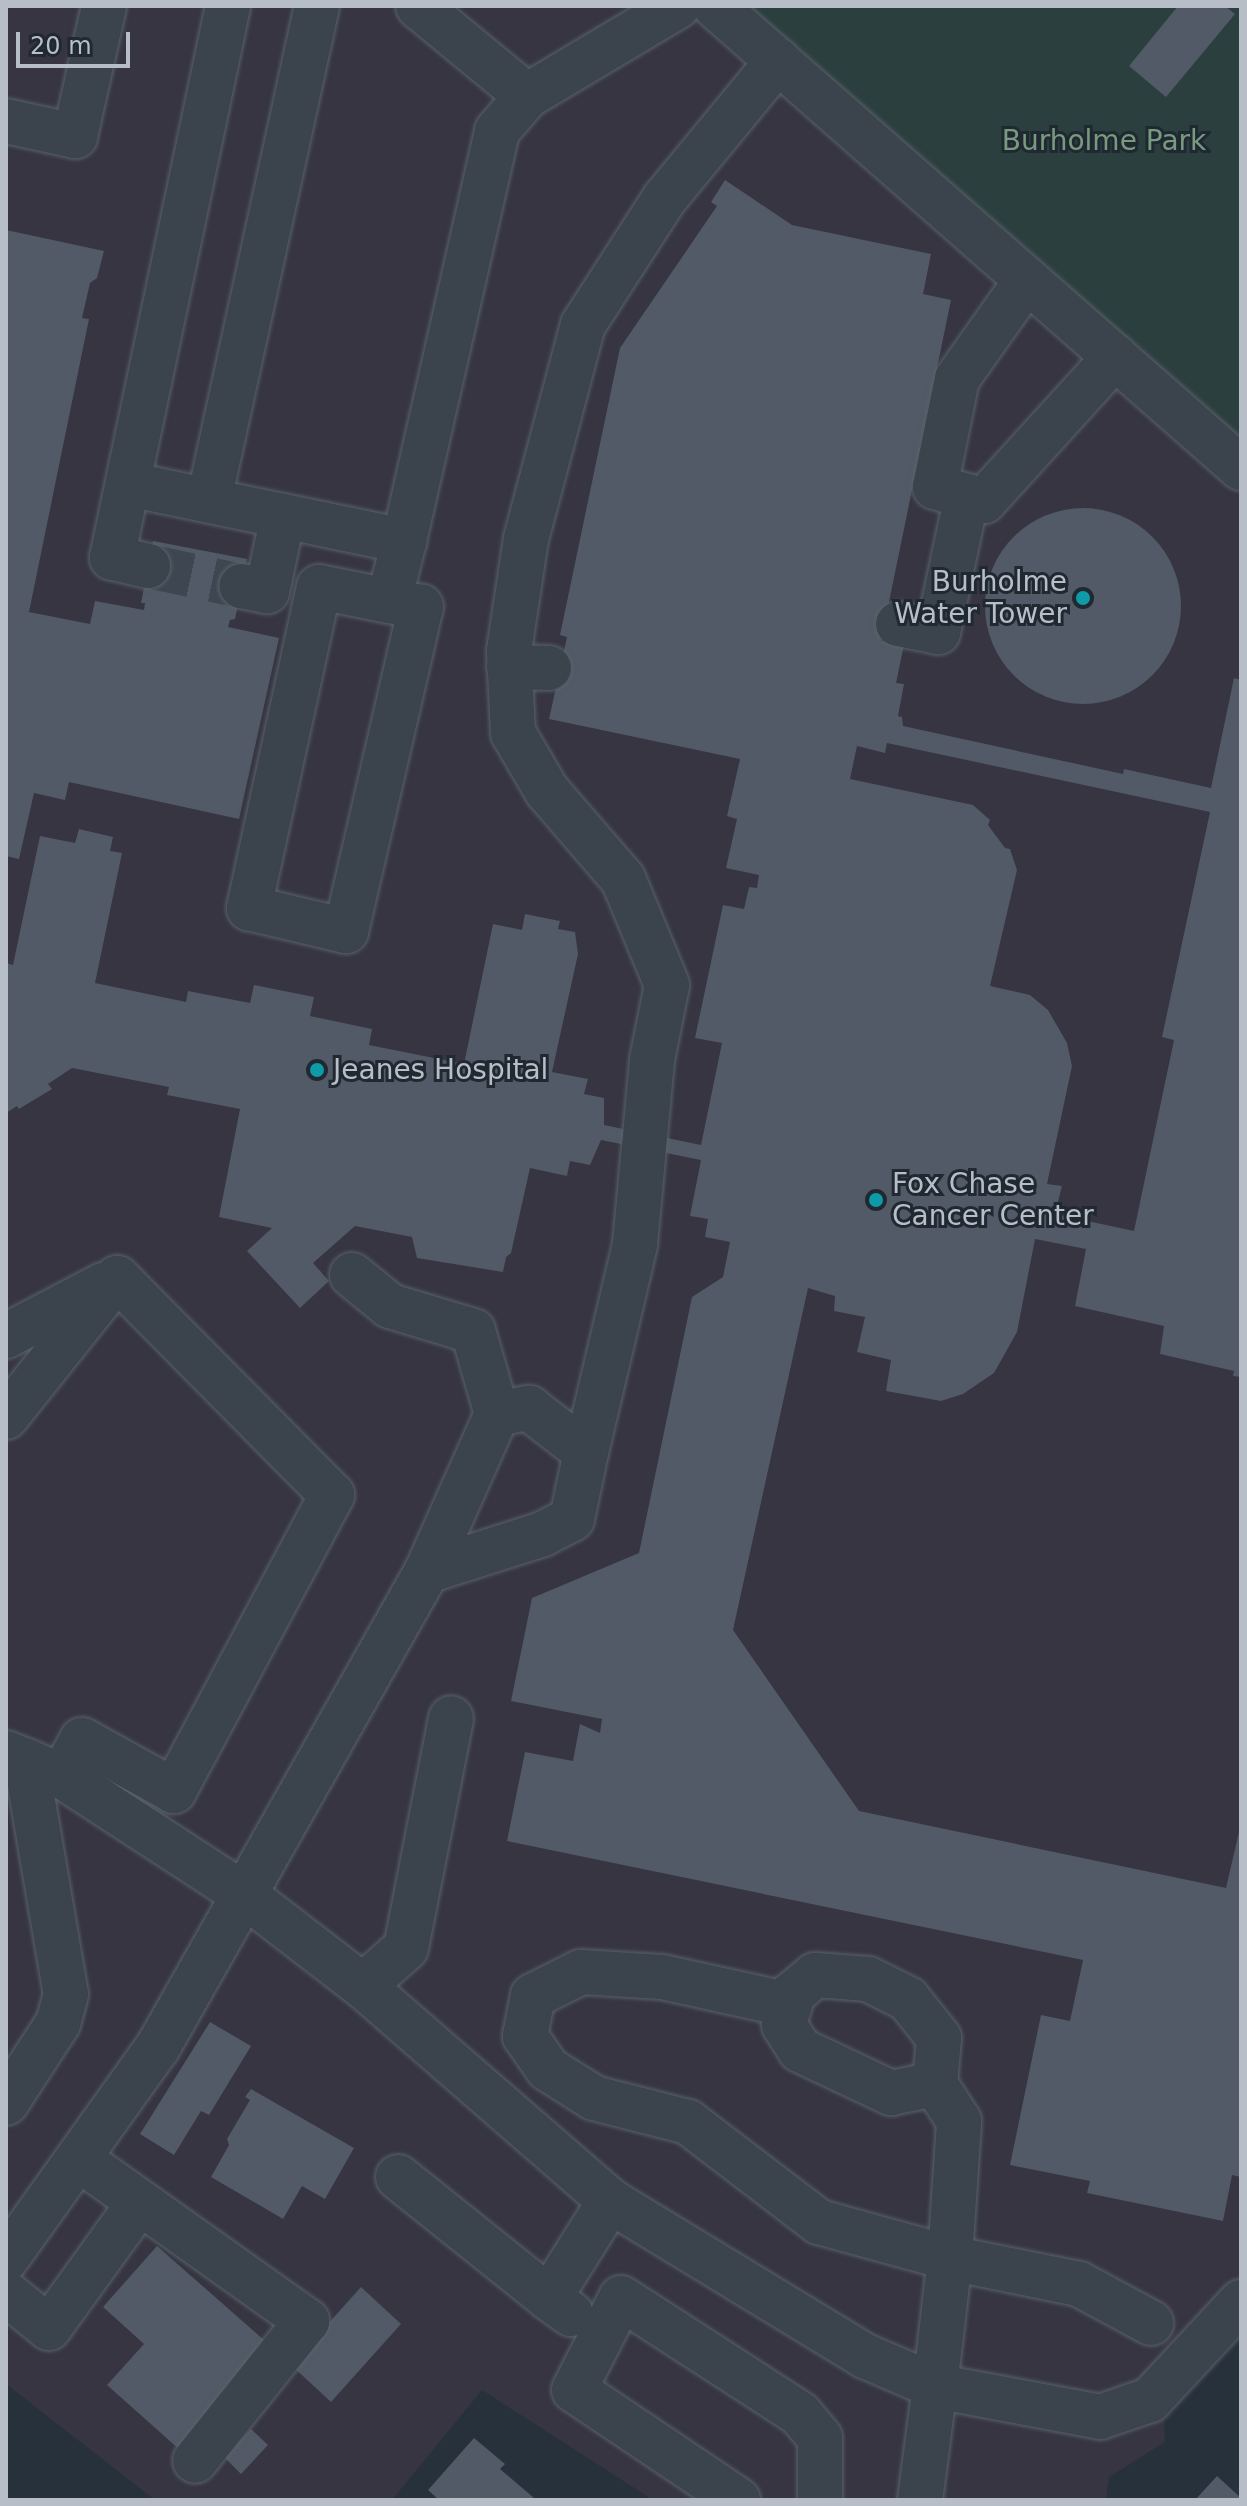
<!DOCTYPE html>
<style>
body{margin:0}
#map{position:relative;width:1247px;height:2506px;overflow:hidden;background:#27313c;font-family:"DejaVu Sans",sans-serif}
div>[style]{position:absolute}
.medical>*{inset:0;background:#363541}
.green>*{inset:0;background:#2c3f3f}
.building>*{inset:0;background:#515a66}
.round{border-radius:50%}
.minor-tunnel>*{height:44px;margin-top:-22px;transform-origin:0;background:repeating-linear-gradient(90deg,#3d4651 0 44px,transparent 0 66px)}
.roads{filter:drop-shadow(0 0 2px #59616a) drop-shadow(0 0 2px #59616a)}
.minor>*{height:44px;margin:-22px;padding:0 22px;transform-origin:22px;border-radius:22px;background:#3b434c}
.dots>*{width:22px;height:22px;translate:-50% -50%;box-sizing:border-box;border:4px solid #202831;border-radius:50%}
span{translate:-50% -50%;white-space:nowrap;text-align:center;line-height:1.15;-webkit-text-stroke:6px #202831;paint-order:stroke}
.park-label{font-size:28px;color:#789a7f}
.poi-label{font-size:28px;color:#b7bec7}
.right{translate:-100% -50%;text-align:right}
.left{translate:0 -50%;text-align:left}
.frame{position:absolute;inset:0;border:8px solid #b7bec7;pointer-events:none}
.scale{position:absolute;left:16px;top:32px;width:114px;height:36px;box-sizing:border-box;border:4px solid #b7bec7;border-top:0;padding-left:10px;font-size:24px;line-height:28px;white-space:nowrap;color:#b7bec7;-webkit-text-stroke:6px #202831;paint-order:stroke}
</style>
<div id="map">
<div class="medical">
<div style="clip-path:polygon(6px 6px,683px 6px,1033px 304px,1241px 489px,1241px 2320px,1164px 2410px,1165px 2442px,1109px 2477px,1106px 2500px,653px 2500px,482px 2390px,392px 2500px,155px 2500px,6px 2384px)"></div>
</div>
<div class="green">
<div style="clip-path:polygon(749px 6px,1241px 6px,1241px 442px,851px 96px)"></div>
</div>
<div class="building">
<div style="clip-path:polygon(1178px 6px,1225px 6px,1235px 14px,1166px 97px,1129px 66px)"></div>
<div style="clip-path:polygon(evenodd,725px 180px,792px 225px,931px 254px,923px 294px,951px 300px,881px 641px,904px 645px,896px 683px,904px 684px,898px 716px,902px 717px,903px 726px,1123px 774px,1124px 769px,1211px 788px,1234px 678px,1241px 680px,1241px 1377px,1233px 1376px,1234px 1371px,1160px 1354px,1164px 1326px,1075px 1306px,1086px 1249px,1035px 1239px,1017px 1332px,994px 1373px,963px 1394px,941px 1401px,886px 1391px,891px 1360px,857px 1352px,865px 1317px,834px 1311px,835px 1296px,808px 1288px,733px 1630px,859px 1811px,1226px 1888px,1241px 1823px,1241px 2177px,1232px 2175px,1223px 2221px,1087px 2193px,1090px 2181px,1010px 2165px,1041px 2015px,1070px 2021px,1083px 1960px,507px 1841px,525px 1752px,573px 1761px,580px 1724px,600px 1733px,602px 1719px,511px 1701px,532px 1598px,639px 1553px,692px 1297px,723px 1277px,730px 1242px,705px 1237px,708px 1219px,690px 1216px,701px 1160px,601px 1140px,590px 1165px,570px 1161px,567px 1176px,530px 1168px,511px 1253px,506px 1257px,503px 1272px,417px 1258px,412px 1237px,355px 1226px,313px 1263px,329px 1281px,300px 1308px,247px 1251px,272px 1228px,219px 1217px,240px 1109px,167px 1095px,169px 1087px,72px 1068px,48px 1084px,52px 1089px,19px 1109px,17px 1106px,6px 1113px,6px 963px,13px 965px,40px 836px,75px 843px,79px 829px,113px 837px,110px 851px,122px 853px,95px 983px,186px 1002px,188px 991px,250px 1003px,254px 985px,314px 997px,310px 1016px,372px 1029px,369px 1045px,464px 1064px,493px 924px,522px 930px,525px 914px,560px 921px,558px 929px,575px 932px,578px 954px,552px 1072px,588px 1079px,584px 1094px,604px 1098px,604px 1125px,701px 1145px,722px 1043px,695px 1038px,723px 905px,744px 909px,749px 887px,757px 888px,759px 875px,726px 868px,737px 819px,727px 816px,740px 759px,549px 719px,567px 637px,560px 635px,620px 348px,717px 206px,711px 202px,725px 180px,887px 743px,1210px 812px,1162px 1037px,1174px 1040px,1134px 1231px,1055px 1214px,1062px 1186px,1047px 1184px,1072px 1066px,1067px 1043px,1048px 1010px,1030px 995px,990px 986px,1017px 870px,1010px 849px,1005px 848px,988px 825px,990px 820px,973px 805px,850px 779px,857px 746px,885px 753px,887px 743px)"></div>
<div style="clip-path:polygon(6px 230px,104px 251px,97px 278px,90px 283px,82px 318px,89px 319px,29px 612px,90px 624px,95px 601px,144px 610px,145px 603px,141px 603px,153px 541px,247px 559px,235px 619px,230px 620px,228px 627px,279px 638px,239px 819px,69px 782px,65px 800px,34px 793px,19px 859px,6px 856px)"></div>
<div class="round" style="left:985px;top:508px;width:196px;height:196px"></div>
<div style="clip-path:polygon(210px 2022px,251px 2046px,209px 2115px,201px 2111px,174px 2155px,140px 2134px)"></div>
<div style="clip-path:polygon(251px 2089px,354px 2148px,325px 2199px,302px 2186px,283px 2219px,211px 2177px,229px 2145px,227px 2139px,250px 2100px,245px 2097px)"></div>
<div style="clip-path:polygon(157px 2246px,272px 2347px,180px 2450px,107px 2385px,144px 2344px,103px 2307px)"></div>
<div style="clip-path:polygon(361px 2287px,401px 2324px,331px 2402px,291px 2365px)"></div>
<div style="clip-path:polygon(251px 2429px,268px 2445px,241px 2474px,224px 2457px)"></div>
<div style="clip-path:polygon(474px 2438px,505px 2464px,500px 2469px,534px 2498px,532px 2500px,439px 2500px,428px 2490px)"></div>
<div style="clip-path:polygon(1217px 2476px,1241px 2498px,1241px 2500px,1195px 2500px)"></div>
</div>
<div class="minor-tunnel">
<div style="left:148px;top:566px;width:95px;rotate:12.1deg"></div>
</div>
<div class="roads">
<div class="minor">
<div style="left:715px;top:6px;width:700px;rotate:41.29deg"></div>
<div style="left:527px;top:96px;width:176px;rotate:-30.8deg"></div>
<div style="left:6px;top:121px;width:71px;rotate:12.3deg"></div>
<div style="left:75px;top:136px;width:133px;rotate:-77.4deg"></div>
<div style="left:1027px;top:280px;width:121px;rotate:125.3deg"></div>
<div style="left:957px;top:379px;width:110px;rotate:101.5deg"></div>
<div style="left:935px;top:487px;width:51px;rotate:15.9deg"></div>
<div style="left:984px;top:501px;width:195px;rotate:-47.7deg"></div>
<div style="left:128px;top:484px;width:158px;rotate:11.7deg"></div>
<div style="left:283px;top:516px;width:77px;rotate:102deg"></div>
<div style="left:267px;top:591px;width:26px;rotate:-169deg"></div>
<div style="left:209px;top:500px;width:506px;rotate:-77.67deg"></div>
<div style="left:283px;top:516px;width:124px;rotate:11.7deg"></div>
<div style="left:404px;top:541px;width:420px;rotate:-77.2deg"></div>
<div style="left:497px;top:131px;width:46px;rotate:-49.4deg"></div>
<div style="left:527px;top:96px;width:141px;rotate:-140.5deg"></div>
<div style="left:148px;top:566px;width:37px;rotate:-167deg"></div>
<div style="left:112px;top:558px;width:564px;rotate:-78.13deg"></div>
<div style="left:389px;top:601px;width:71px;rotate:-168.7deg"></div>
<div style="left:319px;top:587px;width:329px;rotate:102.3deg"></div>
<div style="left:249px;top:908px;width:100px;rotate:13.3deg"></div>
<div style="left:346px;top:931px;width:333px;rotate:-77deg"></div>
<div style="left:421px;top:607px;width:33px;rotate:-169deg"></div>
<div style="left:389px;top:601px;width:62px;rotate:-76deg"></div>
<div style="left:898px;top:624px;width:41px;rotate:11.3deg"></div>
<div style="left:938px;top:632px;width:139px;rotate:-78deg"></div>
<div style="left:509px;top:667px;width:40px;rotate:1.4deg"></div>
<div style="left:352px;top:1275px;width:49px;rotate:39.2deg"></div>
<div style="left:390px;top:1306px;width:87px;rotate:16.8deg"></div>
<div style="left:473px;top:1331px;width:86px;rotate:73.9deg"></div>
<div style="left:6px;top:1336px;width:110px;rotate:-27.7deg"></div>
<div style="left:6px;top:1417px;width:178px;rotate:-51.4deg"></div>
<div style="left:586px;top:1452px;width:214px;rotate:-76.7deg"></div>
<div style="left:635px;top:1244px;width:185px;rotate:-84.7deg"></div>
<div style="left:652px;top:1060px;width:76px;rotate:-78.7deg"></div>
<div style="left:667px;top:985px;width:115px;rotate:-112.5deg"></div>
<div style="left:623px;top:879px;width:116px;rotate:-130.8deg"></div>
<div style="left:547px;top:791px;width:67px;rotate:-120.4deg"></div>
<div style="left:513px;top:733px;width:82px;rotate:-92.8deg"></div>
<div style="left:509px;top:651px;width:113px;rotate:-81.4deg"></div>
<div style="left:526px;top:539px;width:221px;rotate:-75.1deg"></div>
<div style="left:583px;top:325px;width:151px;rotate:-57.2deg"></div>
<div style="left:665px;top:198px;width:178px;rotate:-50.5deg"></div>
<div style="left:6px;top:1753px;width:22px;rotate:22deg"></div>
<div style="left:26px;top:1761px;width:236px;rotate:80.3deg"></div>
<div style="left:66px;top:1994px;width:30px;rotate:105deg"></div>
<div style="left:58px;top:2023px;width:95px;rotate:123deg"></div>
<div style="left:26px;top:1761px;width:39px;rotate:23deg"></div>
<div style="left:62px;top:1776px;width:41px;rotate:-60.9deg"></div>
<div style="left:82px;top:1740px;width:105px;rotate:29deg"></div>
<div style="left:174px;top:1791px;width:336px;rotate:-61.9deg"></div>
<div style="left:332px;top:1495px;width:305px;rotate:-134.7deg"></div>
<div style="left:62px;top:1776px;width:220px;rotate:33.1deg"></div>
<div style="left:246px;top:1896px;width:148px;rotate:37.6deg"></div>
<div style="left:363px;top:1986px;width:327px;rotate:41deg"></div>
<div style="left:610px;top:2201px;width:298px;rotate:31.3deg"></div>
<div style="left:865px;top:2356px;width:76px;rotate:23.2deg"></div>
<div style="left:935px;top:2386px;width:129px;rotate:-83.3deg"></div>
<div style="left:950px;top:2258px;width:137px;rotate:-86.2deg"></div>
<div style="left:959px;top:2121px;width:44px;rotate:-123deg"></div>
<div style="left:935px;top:2084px;width:46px;rotate:-85deg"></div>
<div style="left:939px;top:2038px;width:50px;rotate:-128.5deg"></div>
<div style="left:908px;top:1999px;width:45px;rotate:-153.4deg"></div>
<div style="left:868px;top:1979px;width:53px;rotate:-175.7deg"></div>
<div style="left:815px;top:1975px;width:30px;rotate:140deg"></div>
<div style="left:792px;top:1994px;width:32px;rotate:104deg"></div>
<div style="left:784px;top:2025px;width:30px;rotate:57deg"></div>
<div style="left:800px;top:2050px;width:101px;rotate:25.3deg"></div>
<div style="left:891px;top:2093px;width:45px;rotate:-11.6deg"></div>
<div style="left:363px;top:1986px;width:57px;rotate:-41.5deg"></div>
<div style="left:406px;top:1948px;width:234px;rotate:-78.9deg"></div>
<div style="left:790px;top:2005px;width:131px;rotate:-167.7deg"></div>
<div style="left:662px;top:1977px;width:81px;rotate:-176.5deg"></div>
<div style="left:581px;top:1972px;width:54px;rotate:153.4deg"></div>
<div style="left:533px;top:1996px;width:41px;rotate:101.3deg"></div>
<div style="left:525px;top:2036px;width:40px;rotate:55.1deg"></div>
<div style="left:548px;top:2069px;width:54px;rotate:32.2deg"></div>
<div style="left:594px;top:2098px;width:97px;rotate:14.3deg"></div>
<div style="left:688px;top:2122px;width:165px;rotate:37.4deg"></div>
<div style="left:819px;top:2222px;width:136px;rotate:15.4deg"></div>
<div style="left:950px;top:2258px;width:132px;rotate:11.4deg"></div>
<div style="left:1079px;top:2284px;width:82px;rotate:28.4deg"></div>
<div style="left:79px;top:2159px;width:280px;rotate:35.4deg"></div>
<div style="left:307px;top:2321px;width:179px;rotate:128.7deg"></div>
<div style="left:398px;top:2177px;width:193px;rotate:38.7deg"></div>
<div style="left:6px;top:2259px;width:261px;rotate:-54.4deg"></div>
<div style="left:158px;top:2047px;width:547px;rotate:-60.53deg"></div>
<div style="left:427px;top:1571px;width:172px;rotate:-66deg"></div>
<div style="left:497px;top:1414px;width:33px;rotate:-11deg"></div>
<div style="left:529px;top:1408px;width:72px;rotate:37.7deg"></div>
<div style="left:586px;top:1452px;width:68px;rotate:101.8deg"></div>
<div style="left:572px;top:1519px;width:33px;rotate:153deg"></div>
<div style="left:543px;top:1534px;width:122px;rotate:162.3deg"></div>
<div style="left:6px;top:2293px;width:55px;rotate:39.1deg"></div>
<div style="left:49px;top:2328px;width:155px;rotate:-54.2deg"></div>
<div style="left:571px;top:2314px;width:27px;rotate:-144deg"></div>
<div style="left:549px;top:2298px;width:115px;rotate:-57.8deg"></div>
<div style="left:738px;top:2500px;width:197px;rotate:-146.1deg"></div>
<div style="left:574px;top:2390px;width:103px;rotate:-62.9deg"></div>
<div style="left:621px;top:2298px;width:213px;rotate:32.9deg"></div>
<div style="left:800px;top:2414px;width:31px;rotate:50deg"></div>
<div style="left:820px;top:2438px;width:62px;rotate:90deg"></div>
<div style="left:920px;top:2500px;width:115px;rotate:-82.5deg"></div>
<div style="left:935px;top:2386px;width:168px;rotate:10.6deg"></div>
<div style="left:1100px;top:2417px;width:53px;rotate:-18.8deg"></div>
<div style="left:1150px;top:2400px;width:134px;rotate:-47.1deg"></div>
</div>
</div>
<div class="dots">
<div style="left:1083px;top:598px;background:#0f9aa8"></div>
<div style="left:317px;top:1070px;background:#0f9aa8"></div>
<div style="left:876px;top:1200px;background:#0f9aa8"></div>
</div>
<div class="park-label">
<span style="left:1104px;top:141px">Burholme Park</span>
</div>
<div class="poi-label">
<span class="right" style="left:1067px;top:598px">Burholme<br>Water Tower</span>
<span class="left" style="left:333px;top:1070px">Jeanes Hospital</span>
<span class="left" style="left:892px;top:1200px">Fox Chase<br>Cancer Center</span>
</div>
<div class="frame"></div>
<div class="scale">20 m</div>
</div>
